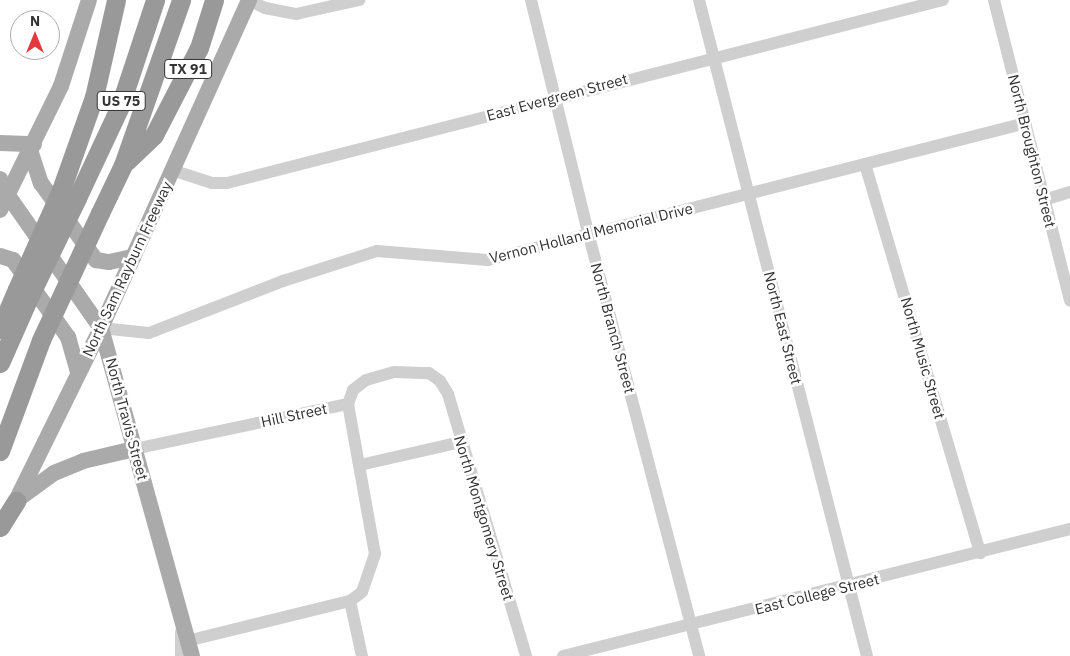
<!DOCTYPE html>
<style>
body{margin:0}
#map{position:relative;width:1070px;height:656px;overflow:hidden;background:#fff;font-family:"IBM Plex Sans",sans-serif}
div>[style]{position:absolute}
.minor>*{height:12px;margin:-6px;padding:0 6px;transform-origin:6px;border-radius:6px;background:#cfcfcf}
.major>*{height:16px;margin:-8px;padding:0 8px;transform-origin:8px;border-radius:8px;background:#aaa}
.highway>*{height:19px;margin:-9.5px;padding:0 9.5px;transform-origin:9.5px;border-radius:9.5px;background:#999}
.highway-bridge>*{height:19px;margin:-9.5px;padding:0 9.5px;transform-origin:9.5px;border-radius:9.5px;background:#999}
span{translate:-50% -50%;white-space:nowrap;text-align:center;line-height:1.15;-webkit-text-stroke:5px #fff;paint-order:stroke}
.shield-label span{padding:1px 4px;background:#fff;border:1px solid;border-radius:4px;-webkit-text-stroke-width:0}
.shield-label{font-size:14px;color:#323232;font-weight:700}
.street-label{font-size:15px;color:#323232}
.north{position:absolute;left:10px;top:10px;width:50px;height:50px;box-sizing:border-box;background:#fff;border:1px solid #adadad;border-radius:50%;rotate:0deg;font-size:14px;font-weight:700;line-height:20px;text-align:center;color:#323232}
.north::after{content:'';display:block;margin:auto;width:18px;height:22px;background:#e4393e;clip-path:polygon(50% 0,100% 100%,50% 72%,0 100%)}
</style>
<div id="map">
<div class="minor">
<div style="left:248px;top:0;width:19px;rotate:25deg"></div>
<div style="left:265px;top:8px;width:32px;rotate:11deg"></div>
<div style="left:296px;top:14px;width:65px;rotate:-12.5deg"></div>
<div style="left:531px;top:0;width:243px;rotate:76.2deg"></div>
<div style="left:589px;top:236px;width:434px;rotate:75.3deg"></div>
<div style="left:699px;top:0;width:677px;rotate:75.64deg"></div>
<div style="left:994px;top:0;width:310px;rotate:75.8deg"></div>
<div style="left:865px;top:164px;width:406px;rotate:73.5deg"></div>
<div style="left:172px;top:170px;width:42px;rotate:18deg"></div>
<div style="left:212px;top:183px;width:15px"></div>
<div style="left:227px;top:183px;width:739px;rotate:-14.34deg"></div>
<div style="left:1044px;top:200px;width:27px;rotate:-17deg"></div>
<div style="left:101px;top:328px;width:48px;rotate:5.9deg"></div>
<div style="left:149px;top:333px;width:144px;rotate:-21.2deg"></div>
<div style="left:283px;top:281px;width:99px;rotate:-17.7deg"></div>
<div style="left:377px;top:251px;width:111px;rotate:4.6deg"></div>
<div style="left:488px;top:260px;width:555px;rotate:-14.29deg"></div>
<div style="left:348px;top:404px;width:152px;rotate:79.8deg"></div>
<div style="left:375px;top:554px;width:40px;rotate:108.9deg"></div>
<div style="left:362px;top:592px;width:15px;rotate:143deg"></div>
<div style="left:350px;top:601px;width:56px;rotate:77.7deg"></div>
<div style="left:134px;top:449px;width:219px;rotate:-11.9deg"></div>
<div style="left:348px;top:404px;width:15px;rotate:-70deg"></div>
<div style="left:353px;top:390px;width:16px;rotate:-38deg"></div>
<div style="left:366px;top:380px;width:29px;rotate:-16deg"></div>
<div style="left:394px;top:372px;width:35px;rotate:2deg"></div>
<div style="left:429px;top:373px;width:14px;rotate:36deg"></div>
<div style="left:440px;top:381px;width:15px;rotate:58deg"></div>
<div style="left:448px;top:394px;width:273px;rotate:73.4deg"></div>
<div style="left:360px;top:465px;width:104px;rotate:-12.8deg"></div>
<div style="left:181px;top:632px;width:24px;rotate:90deg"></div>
<div style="left:187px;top:641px;width:168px;rotate:-13.8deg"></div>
<div style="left:563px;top:656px;width:523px;rotate:-14.06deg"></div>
</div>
<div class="major">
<div style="left:0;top:143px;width:34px;rotate:2deg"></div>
<div style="left:31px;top:153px;width:32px;rotate:72deg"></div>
<div style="left:41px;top:183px;width:95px;rotate:54.5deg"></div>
<div style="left:96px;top:260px;width:13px;rotate:9deg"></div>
<div style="left:109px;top:262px;width:25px;rotate:-12deg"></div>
<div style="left:0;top:179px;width:17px;rotate:65deg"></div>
<div style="left:7px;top:194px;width:164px;rotate:55deg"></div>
<div style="left:101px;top:328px;width:340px;rotate:74.5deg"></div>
<div style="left:0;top:210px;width:138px;rotate:-63.8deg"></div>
<div style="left:61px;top:86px;width:90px;rotate:-72deg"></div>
<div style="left:0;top:256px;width:14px;rotate:17deg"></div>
<div style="left:13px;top:260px;width:95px;rotate:54.5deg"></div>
<div style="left:68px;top:337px;width:37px;rotate:74deg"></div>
<div style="left:17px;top:500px;width:46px;rotate:-36.1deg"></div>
<div style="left:54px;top:473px;width:31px;rotate:-22deg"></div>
<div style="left:83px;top:461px;width:52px;rotate:-13.2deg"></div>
<div style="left:10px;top:513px;width:206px;rotate:-63.8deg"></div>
<div style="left:101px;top:328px;width:360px;rotate:-65.7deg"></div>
</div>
<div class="highway">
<div style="left:127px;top:161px;width:37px;rotate:-44deg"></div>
<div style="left:154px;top:135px;width:98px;rotate:-62.7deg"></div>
<div style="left:199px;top:48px;width:50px;rotate:-72.6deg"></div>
<div style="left:61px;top:190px;width:99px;rotate:-70.5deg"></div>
<div style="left:94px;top:97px;width:99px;rotate:-77.2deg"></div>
<div style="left:77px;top:198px;width:102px;rotate:-64.9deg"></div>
<div style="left:120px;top:106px;width:112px;rotate:-71.7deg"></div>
<div style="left:100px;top:213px;width:53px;rotate:-64.4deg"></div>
<div style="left:123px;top:165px;width:175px;rotate:-70.6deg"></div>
<div style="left:0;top:329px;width:43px;rotate:-67deg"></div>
<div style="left:0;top:363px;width:74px;rotate:-66.2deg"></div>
<div style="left:0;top:451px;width:118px;rotate:-69.7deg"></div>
<div style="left:0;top:527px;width:31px;rotate:-58deg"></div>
</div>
<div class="highway-bridge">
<div style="left:17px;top:289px;width:108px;rotate:-66deg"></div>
<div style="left:30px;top:295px;width:108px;rotate:-64.1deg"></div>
<div style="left:41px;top:340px;width:140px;rotate:-65.1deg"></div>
</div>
<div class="shield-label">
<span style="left:188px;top:69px">TX 91</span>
<span style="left:121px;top:101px">US 75</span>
</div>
<div class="street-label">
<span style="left:557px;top:97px;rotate:-15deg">East Evergreen Street</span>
<span style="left:1032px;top:151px;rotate:76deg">North Broughton Street</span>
<span style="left:591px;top:233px;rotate:-14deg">Vernon Holland Memorial Drive</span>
<span style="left:127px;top:269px;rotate:-65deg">North Sam Rayburn Freeway</span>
<span style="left:613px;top:328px;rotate:75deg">North Branch Street</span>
<span style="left:783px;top:328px;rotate:76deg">North East Street</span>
<span style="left:923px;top:358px;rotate:74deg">North Music Street</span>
<span style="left:294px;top:415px;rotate:-12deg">Hill Street</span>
<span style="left:127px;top:419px;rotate:75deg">North Travis Street</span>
<span style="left:484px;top:518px;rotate:73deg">North Montgomery Street</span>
<span style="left:817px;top:594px;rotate:-14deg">East College Street</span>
</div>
<div class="north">N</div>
</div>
